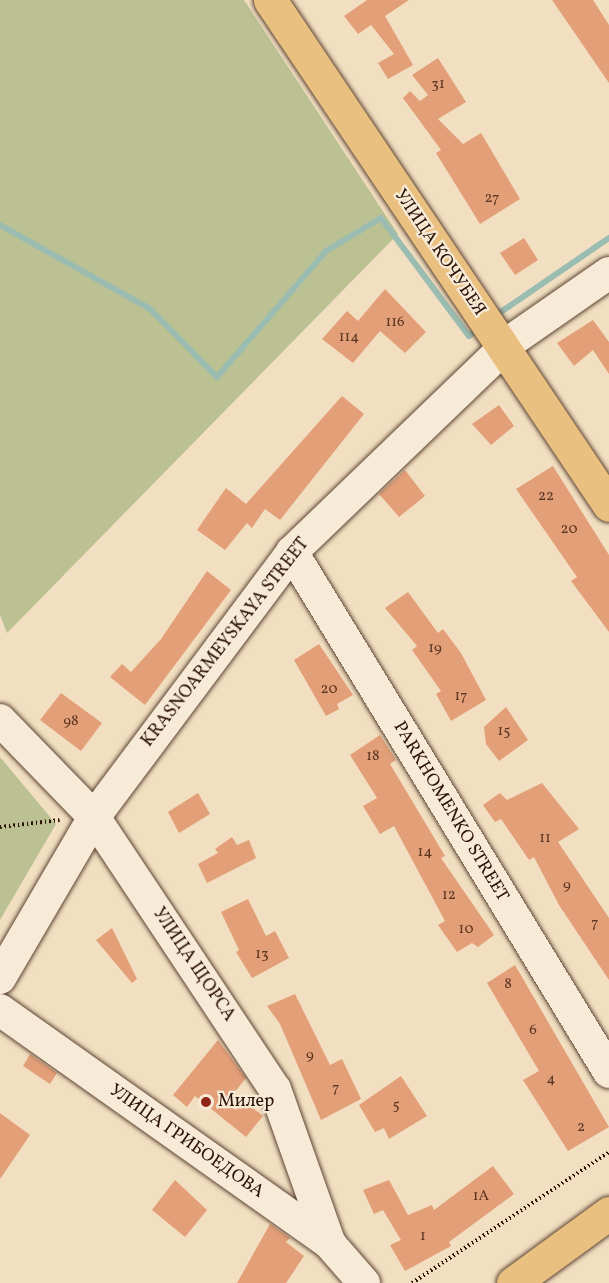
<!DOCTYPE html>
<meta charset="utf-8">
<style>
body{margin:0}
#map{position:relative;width:609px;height:1283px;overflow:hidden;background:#f2dfc1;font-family:Vollkorn,serif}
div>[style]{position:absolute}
.green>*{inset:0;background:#bbc192}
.stream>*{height:6px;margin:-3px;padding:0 3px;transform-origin:3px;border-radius:3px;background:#9bbdb1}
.building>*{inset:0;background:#e39f78}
.path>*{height:4px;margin-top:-2px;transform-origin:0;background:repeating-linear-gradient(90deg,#2d1206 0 1.5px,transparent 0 4.5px)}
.roads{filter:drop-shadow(0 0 2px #5e4535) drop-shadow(0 0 2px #5e4535)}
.minor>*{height:32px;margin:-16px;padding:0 16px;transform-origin:16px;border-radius:16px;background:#f7ead7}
.major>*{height:33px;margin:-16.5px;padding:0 16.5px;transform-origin:16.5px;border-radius:16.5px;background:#e9c080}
.dots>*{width:16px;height:16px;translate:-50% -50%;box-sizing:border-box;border:3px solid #f7ead7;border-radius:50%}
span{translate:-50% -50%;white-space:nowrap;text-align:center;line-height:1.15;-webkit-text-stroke:4.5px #f7ead7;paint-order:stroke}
.number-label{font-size:15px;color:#5a3522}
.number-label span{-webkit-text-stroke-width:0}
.street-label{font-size:18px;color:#2d1206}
.poi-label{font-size:18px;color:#2d1206}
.left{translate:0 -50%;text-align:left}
</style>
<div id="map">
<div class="green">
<div style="clip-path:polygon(0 0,244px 0,398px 234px,7px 633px,0 615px)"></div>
<div style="clip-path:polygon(0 757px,56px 824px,0 920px)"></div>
</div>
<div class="stream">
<div style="left:0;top:225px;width:172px;rotate:29.2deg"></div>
<div style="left:150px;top:309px;width:95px;rotate:45.4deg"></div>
<div style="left:217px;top:377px;width:167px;rotate:-49.1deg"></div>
<div style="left:326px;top:251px;width:64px;rotate:-31deg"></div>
<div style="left:381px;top:218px;width:147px;rotate:53.3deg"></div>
<div style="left:469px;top:336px;width:14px;rotate:-36deg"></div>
<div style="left:495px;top:316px;width:138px;rotate:-34.4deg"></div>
</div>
<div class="building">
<div style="clip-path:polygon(367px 0,409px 0,385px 16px,413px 65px,388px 79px,378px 63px,394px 54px,371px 25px,358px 34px,344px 16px)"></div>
<div style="clip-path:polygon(552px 0,593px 0,609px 25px,609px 83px)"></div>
<div style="clip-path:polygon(438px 58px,466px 102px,438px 119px,463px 144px,481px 133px,520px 199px,480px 224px,436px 153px,441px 150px,403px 98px,410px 91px,420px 101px,428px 95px,412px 75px)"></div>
<div style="clip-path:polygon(524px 238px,538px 260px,515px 275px,500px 253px)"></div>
<div style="clip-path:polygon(385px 289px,426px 332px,405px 353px,380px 331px,353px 363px,322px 339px,347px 311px,358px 321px)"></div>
<div style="clip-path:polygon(593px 320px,609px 342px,609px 374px,593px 350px,574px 366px,557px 343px)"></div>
<div style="clip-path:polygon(342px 396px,364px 414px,280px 520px,265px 509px,252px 528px,247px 523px,225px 550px,197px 530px,226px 488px,246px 504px)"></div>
<div style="clip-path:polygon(499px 405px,514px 426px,491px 445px,472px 424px)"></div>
<div style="clip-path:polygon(553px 466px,609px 555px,609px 632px,571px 581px,577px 577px,516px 489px)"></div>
<div style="clip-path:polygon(405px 470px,425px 496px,399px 517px,379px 494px)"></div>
<div style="clip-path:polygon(207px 571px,231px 590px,145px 705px,110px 677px,122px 664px,131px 672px,161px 639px)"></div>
<div style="clip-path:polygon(408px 592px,438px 633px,443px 629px,461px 653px,486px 700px,451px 721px,436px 694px,441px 691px,412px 650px,417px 646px,385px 608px)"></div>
<div style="clip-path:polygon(319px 644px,353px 695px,337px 704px,339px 709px,326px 716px,294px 660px)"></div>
<div style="clip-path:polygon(61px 693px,102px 723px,81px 751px,40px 720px)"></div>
<div style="clip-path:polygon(506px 707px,528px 740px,499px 761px,486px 744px,484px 727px)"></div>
<div style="clip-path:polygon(380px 735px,396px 760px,390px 764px,445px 856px,441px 858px,494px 935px,478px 947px,472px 943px,457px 952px,438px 925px,445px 921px,394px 826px,380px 834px,363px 806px,377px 798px,350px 755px)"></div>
<div style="clip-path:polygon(542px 783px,579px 829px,558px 842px,609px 918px,609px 980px,559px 905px,534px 857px,529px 860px,501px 819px,495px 822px,483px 805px,500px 793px,507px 800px)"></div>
<div style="clip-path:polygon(198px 793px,210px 814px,179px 833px,168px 812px)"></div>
<div style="clip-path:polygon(232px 837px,237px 845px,249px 840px,256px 858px,207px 883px,198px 864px,218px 853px,215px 849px)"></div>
<div style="clip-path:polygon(248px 899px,266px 936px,275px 931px,289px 958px,252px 978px,236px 952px,239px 950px,221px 912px)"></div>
<div style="clip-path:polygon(112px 928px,137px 979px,132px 983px,96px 940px)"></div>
<div style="clip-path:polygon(515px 965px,609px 1127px,568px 1151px,523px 1080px,539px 1071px,487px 983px)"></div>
<div style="clip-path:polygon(295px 994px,330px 1065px,342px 1059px,361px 1099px,321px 1120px,280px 1024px,267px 1006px)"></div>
<div style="clip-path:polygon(218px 1040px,246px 1078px,234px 1093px,263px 1116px,246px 1137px,195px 1096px,187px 1107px,173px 1095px)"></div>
<div style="clip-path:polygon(30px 1054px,57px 1073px,50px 1084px,23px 1066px)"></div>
<div style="clip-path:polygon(401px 1076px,427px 1116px,389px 1139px,384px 1128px,375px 1132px,359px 1105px)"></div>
<div style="clip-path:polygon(0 1113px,30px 1135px,0 1179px)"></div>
<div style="clip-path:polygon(493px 1166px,514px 1194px,449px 1242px,451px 1246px,405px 1271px,390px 1245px,401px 1240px,383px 1210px,374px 1214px,363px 1190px,389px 1180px,408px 1215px,432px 1205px,434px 1210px)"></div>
<div style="clip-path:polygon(175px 1180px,207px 1210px,185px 1237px,152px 1210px)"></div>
<div style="clip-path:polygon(270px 1224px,290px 1238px,286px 1242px,304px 1256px,286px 1283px,237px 1283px)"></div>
</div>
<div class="path">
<div style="left:0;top:827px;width:60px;rotate:-6.7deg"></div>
<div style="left:412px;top:1283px;width:237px;rotate:-33.6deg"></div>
</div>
<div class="roads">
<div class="minor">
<div style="left:292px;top:552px;width:609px;rotate:58.63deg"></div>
<div style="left:0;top:720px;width:135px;rotate:45.9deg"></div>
<div style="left:94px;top:817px;width:327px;rotate:56.4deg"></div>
<div style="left:275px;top:1089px;width:164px;rotate:70.5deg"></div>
<div style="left:0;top:978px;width:186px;rotate:-59.7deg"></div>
<div style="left:94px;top:817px;width:331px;rotate:-53.2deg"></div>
<div style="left:292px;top:552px;width:304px;rotate:-43.9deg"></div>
<div style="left:511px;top:341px;width:119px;rotate:-34.8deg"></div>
<div style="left:0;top:1010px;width:405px;rotate:35.3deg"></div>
<div style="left:330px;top:1244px;width:52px;rotate:48.9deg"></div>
</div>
<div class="major">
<div style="left:270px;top:0;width:608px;rotate:56.13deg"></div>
<div style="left:513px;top:1283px;width:119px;rotate:-36.1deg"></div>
</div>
</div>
<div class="dots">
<div style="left:206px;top:1102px;background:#8f2418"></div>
</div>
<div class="number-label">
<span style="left:438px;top:85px">31</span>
<span style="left:492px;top:199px">27</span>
<span style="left:395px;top:323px">116</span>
<span style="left:349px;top:338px">114</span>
<span style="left:546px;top:497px">22</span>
<span style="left:569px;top:530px">20</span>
<span style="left:435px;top:649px">19</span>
<span style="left:329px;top:690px">20</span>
<span style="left:461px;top:697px">17</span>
<span style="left:71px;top:722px">98</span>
<span style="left:504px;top:732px">15</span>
<span style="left:373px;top:757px">18</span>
<span style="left:545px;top:839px">11</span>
<span style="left:425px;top:853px">14</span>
<span style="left:567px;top:886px">9</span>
<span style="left:449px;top:896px">12</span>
<span style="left:595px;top:924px">7</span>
<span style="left:466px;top:930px">10</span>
<span style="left:262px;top:955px">13</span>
<span style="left:508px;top:985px">8</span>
<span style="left:533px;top:1031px">6</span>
<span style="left:310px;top:1056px">9</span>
<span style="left:551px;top:1080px">4</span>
<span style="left:336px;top:1089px">7</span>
<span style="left:396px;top:1106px">5</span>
<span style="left:581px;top:1128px">2</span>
<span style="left:481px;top:1197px">1А</span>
<span style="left:423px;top:1237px">1</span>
</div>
<div class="street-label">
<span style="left:439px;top:253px;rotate:56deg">УЛИЦА КОЧУБЕЯ</span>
<span style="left:226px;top:643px;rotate:-52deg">KRASNOARMEYSKAYA STREET</span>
<span style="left:450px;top:812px;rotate:59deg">PARKHOMENKO STREET</span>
<span style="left:193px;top:965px;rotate:56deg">УЛИЦА ЩОРСА</span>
<span style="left:186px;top:1142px;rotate:35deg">УЛИЦА ГРИБОЕДОВА</span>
</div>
<div class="poi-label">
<span class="left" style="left:218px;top:1102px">Милер</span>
</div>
</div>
